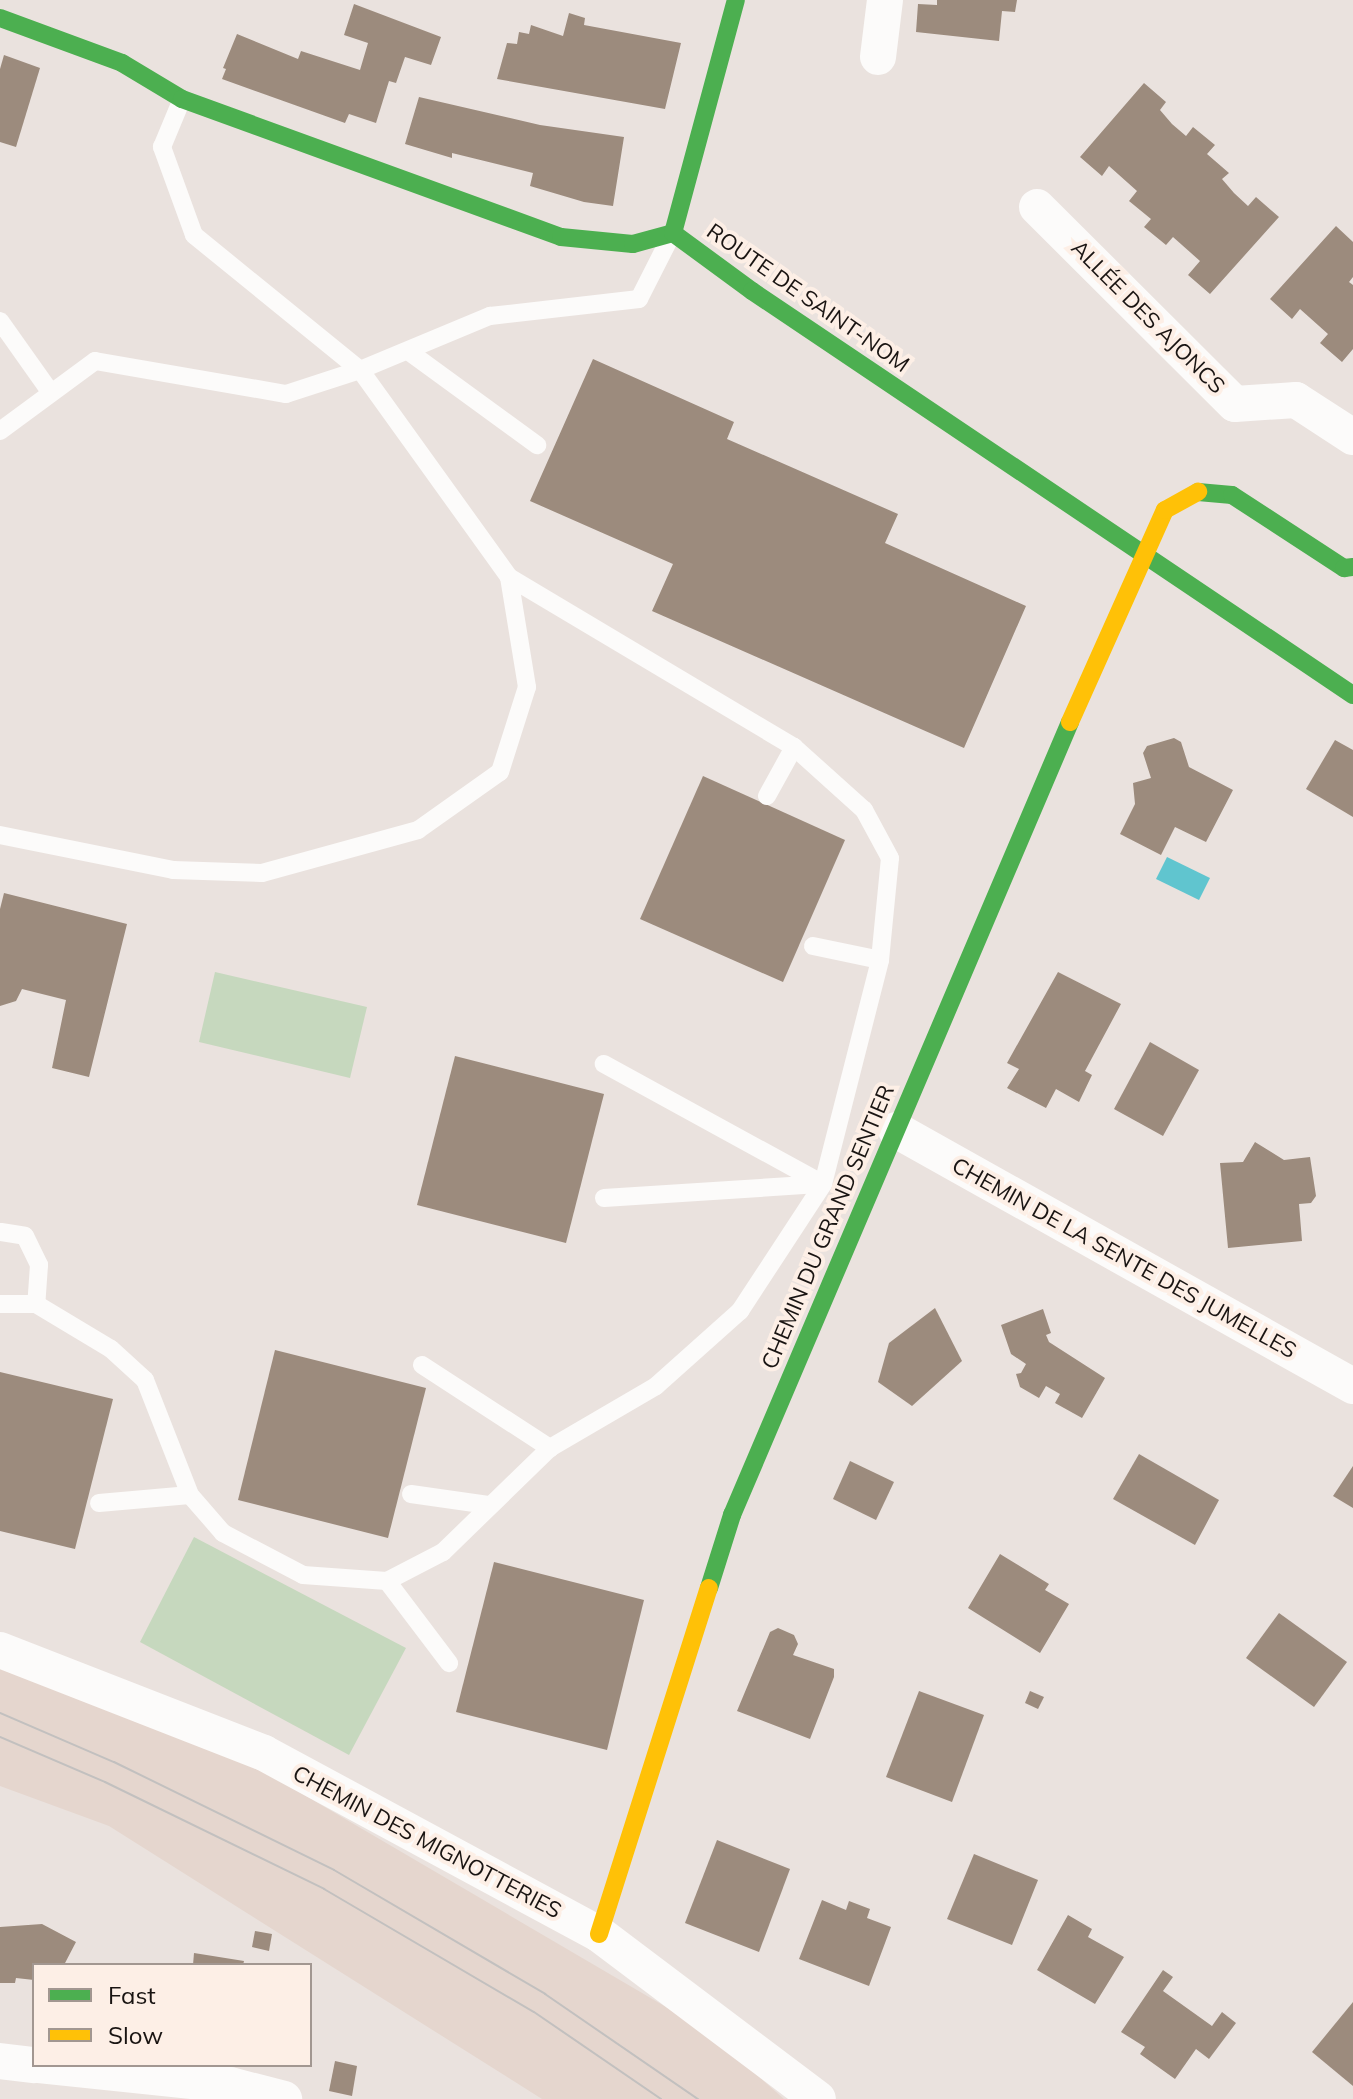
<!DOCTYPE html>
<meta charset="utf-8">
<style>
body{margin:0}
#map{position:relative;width:1353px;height:2099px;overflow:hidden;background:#eae2de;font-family:Mulish,sans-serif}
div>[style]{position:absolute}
.built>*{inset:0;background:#e5d6ce}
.green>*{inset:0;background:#c6d8be}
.water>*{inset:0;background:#60c5cf}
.building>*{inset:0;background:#9c8b7d}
.lane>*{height:18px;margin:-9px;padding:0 9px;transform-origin:9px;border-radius:9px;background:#fcfbfa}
.street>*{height:36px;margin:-18px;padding:0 18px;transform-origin:18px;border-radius:18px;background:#fcfbfa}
.fast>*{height:18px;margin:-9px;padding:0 9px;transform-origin:9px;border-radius:9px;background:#4caf50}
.slow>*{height:18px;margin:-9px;padding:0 9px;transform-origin:9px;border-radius:9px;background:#ffc107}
.tram>*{height:2px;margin:-1px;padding:0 1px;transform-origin:1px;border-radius:1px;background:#c2c0bf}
span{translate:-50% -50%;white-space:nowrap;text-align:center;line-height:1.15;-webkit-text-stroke:8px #fdefe6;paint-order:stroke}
.street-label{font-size:22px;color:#191412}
.legend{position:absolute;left:32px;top:1963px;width:280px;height:104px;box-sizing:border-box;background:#fdefe6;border:2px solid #a29791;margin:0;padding:10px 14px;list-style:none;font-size:24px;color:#191412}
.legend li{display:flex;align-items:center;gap:16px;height:40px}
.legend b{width:40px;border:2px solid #a29791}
</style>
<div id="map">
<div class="built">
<div style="clip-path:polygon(0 1666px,265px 1772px,707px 2031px,784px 2099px,542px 2099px,109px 1826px,0 1786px)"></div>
</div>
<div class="green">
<div style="clip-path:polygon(215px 972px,367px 1007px,350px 1078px,199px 1042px)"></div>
<div style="clip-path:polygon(194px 1537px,406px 1648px,349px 1755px,140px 1642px)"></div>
</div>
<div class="water">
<div style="clip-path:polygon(1167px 857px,1210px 878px,1199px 900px,1156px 879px)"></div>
</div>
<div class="building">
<div style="clip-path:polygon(937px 0,1017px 0,1015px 12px,1002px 11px,999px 41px,916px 32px,918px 4px,937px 5px)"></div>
<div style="clip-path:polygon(354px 4px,441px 37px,431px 65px,405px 57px,396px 83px,389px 81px,376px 123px,349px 114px,345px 123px,222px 79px,226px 69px,223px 68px,237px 34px,298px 59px,301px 51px,360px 70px,368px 43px,344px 35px)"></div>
<div style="clip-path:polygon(569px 13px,585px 18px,584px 25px,681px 43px,665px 109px,497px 79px,507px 43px,517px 44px,519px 32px,529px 34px,531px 25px,563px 36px)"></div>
<div style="clip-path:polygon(4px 55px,40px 68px,16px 147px,0 142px,0 69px)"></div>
<div style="clip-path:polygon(1144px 83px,1166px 102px,1160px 110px,1172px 124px,1186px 136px,1193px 127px,1215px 145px,1207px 154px,1229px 173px,1222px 179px,1234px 193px,1248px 206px,1256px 197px,1279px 217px,1210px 294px,1188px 275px,1200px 261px,1173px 237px,1166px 245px,1144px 227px,1151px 219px,1129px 201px,1137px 191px,1109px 166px,1102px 176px,1080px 157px)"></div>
<div style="clip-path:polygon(419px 97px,540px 125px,624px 137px,613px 206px,584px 202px,530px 186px,533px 173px,452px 153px,452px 158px,405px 144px)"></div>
<div style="clip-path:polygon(1336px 226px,1353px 242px,1353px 277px,1349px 282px,1353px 285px,1353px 349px,1342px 362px,1320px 343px,1328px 334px,1300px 309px,1292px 319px,1270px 299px)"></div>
<div style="clip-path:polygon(593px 359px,734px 422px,727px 439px,898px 514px,885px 543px,1026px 606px,964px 748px,652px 611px,673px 564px,530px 501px)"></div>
<div style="clip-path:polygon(1174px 738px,1181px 742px,1189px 767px,1233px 790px,1206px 842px,1175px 827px,1161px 855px,1120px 834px,1135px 804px,1133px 783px,1151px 778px,1143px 753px,1147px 746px)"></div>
<div style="clip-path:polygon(1335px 740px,1353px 750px,1353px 817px,1306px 789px)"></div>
<div style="clip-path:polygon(703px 776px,845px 840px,783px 982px,640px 919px)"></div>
<div style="clip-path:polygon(4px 893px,127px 924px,89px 1077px,52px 1068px,66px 1000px,22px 989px,16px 1001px,0 1006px,0 909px)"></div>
<div style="clip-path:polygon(1058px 972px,1121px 1004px,1085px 1071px,1092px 1075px,1079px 1102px,1056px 1089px,1046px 1108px,1007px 1088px,1019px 1069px,1007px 1063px)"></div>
<div style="clip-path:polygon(1150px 1042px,1199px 1070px,1163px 1136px,1114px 1109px)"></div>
<div style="clip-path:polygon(455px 1056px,604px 1094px,566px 1243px,417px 1205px)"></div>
<div style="clip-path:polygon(1255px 1142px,1284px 1160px,1310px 1157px,1316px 1196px,1311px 1203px,1299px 1204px,1302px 1241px,1228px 1248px,1220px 1163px,1243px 1162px)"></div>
<div style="clip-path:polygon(935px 1308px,962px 1361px,912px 1406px,878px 1382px,889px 1343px)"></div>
<div style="clip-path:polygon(1043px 1309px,1051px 1333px,1046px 1335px,1049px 1342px,1105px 1378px,1082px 1418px,1055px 1403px,1060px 1394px,1046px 1386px,1039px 1398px,1020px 1387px,1016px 1374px,1021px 1373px,1026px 1364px,1011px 1354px,1001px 1325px)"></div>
<div style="clip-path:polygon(275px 1350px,426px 1388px,388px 1538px,238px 1500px)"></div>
<div style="clip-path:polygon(0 1372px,113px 1399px,75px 1549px,0 1531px)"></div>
<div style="clip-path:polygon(1139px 1454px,1219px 1500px,1195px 1545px,1113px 1499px)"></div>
<div style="clip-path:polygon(850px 1461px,894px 1482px,876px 1520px,833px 1499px)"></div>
<div style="clip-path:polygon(1353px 1466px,1353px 1508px,1333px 1496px)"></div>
<div style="clip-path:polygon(1000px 1554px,1049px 1584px,1045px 1590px,1069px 1604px,1040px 1653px,968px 1608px)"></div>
<div style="clip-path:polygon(494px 1562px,644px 1600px,607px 1750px,456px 1712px)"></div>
<div style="clip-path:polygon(1279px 1613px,1347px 1662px,1314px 1707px,1246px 1658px)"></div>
<div style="clip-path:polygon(778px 1628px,794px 1635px,798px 1644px,793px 1655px,834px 1669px,834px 1677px,810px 1739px,737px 1711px,770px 1632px)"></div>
<div style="clip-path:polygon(919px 1691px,984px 1715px,952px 1802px,886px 1777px)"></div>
<div style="clip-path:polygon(1030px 1691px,1044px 1697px,1038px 1709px,1025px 1703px)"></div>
<div style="clip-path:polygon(717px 1840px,790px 1869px,759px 1952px,685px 1923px)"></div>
<div style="clip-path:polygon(974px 1854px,1038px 1880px,1012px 1945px,947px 1919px)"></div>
<div style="clip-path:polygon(822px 1900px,846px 1910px,849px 1901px,870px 1909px,867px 1918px,891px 1927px,869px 1986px,799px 1959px)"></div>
<div style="clip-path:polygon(1068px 1915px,1092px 1929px,1088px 1937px,1124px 1957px,1095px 2004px,1037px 1970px)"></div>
<div style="clip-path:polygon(42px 1924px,76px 1942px,64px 1965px,34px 1965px,34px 1980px,16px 1978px,15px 1983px,0 1983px,0 1927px)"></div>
<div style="clip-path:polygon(255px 1931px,272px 1934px,269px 1951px,252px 1947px)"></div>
<div style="clip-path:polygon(194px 1953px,244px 1961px,243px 1965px,193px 1965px)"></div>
<div style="clip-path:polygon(1163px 1970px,1173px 1977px,1163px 1991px,1212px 2026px,1222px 2012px,1236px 2023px,1209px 2059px,1196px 2049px,1175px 2079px,1140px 2054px,1145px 2047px,1121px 2032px)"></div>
<div style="clip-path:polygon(1353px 2002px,1353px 2086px,1312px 2052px)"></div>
<div style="clip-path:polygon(335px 2061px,357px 2066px,352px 2096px,329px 2091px)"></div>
</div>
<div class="lane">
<div style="left:0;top:321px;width:88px;rotate:54.7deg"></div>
<div style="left:408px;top:351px;width:160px;rotate:36.1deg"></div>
<div style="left:0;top:431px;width:118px;rotate:-36.4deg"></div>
<div style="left:95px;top:361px;width:194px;rotate:9.8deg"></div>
<div style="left:286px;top:394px;width:78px;rotate:-18deg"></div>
<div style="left:360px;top:370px;width:141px;rotate:-22.6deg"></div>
<div style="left:490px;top:316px;width:150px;rotate:-6.5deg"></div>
<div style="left:639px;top:299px;width:68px;rotate:-63.1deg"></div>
<div style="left:767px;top:796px;width:56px;rotate:-61.1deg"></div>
<div style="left:0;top:835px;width:177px;rotate:11.4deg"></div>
<div style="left:173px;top:870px;width:89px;rotate:1.9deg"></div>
<div style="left:262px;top:873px;width:162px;rotate:-15.4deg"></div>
<div style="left:418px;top:830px;width:100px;rotate:-35.3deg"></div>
<div style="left:500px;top:772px;width:89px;rotate:-72.4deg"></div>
<div style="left:527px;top:687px;width:111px;rotate:-99.3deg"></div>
<div style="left:813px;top:946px;width:68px;rotate:11.8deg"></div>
<div style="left:604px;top:1198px;width:219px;rotate:-3.7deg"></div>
<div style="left:823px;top:1184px;width:250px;rotate:-151.3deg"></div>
<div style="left:1px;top:1232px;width:24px;rotate:9deg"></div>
<div style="left:25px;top:1236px;width:32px;rotate:64deg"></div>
<div style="left:39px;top:1265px;width:39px;rotate:94deg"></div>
<div style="left:0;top:1304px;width:36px"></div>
<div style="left:36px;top:1304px;width:87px;rotate:31deg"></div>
<div style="left:111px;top:1349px;width:46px;rotate:42.4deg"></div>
<div style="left:145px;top:1380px;width:123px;rotate:68.6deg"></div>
<div style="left:190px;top:1495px;width:50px;rotate:49deg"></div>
<div style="left:223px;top:1533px;width:90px;rotate:27.7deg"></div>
<div style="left:303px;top:1575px;width:84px;rotate:4.1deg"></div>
<div style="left:387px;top:1581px;width:63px;rotate:-27.4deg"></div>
<div style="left:443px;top:1552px;width:149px;rotate:-44.2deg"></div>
<div style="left:550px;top:1448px;width:123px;rotate:-30.3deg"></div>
<div style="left:656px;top:1386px;width:113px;rotate:-41.8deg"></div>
<div style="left:740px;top:1311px;width:152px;rotate:-56.8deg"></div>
<div style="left:823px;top:1184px;width:231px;rotate:-75.7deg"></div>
<div style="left:880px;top:960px;width:102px;rotate:-84.4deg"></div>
<div style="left:890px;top:858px;width:55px;rotate:-118.4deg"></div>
<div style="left:864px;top:810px;width:94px;rotate:-138deg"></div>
<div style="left:794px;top:747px;width:332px;rotate:-149.2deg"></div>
<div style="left:509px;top:577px;width:255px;rotate:-125.7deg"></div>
<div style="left:360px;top:370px;width:214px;rotate:-140.9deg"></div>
<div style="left:194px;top:235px;width:94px;rotate:-110deg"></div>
<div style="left:162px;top:147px;width:52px;rotate:-67.4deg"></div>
<div style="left:422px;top:1365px;width:153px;rotate:33deg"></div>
<div style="left:411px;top:1494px;width:78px;rotate:8.1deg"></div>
<div style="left:99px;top:1503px;width:91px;rotate:-5deg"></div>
<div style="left:387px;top:1581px;width:103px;rotate:52.9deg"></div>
</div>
<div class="street">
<div style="left:878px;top:57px;width:57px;rotate:-83deg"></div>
<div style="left:1037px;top:207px;width:279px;rotate:44.9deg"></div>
<div style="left:1235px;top:404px;width:61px;rotate:-3.8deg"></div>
<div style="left:1296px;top:400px;width:68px;rotate:33deg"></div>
<div style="left:896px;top:1130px;width:524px;rotate:29.26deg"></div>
<div style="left:0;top:1650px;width:283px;rotate:21.3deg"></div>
<div style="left:264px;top:1753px;width:381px;rotate:28.4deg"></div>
<div style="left:599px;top:1934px;width:274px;rotate:37deg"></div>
<div style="left:0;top:2061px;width:34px;rotate:7deg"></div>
<div style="left:39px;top:2065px;width:192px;rotate:6deg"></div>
<div style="left:230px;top:2085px;width:56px;rotate:14.5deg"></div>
</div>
<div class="fast">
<div style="left:0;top:18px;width:130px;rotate:20.2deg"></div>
<div style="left:122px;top:63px;width:70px;rotate:31deg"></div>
<div style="left:182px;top:99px;width:403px;rotate:20deg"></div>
<div style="left:561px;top:237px;width:72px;rotate:5.6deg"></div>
<div style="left:633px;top:244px;width:41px;rotate:-15.4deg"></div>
<div style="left:673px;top:233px;width:98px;rotate:36.3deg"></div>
<div style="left:752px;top:291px;width:724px;rotate:33.91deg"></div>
<div style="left:673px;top:233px;width:241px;rotate:-74.9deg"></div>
<div style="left:1198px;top:492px;width:34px;rotate:5deg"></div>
<div style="left:1232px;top:495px;width:134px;rotate:33.1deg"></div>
<div style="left:1344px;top:568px;width:9px;rotate:-6deg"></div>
<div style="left:709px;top:1588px;width:77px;rotate:-72.5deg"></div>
<div style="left:732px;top:1515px;width:862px;rotate:-66.91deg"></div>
</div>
<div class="slow">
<div style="left:1070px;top:722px;width:232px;rotate:-65.9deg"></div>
<div style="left:1165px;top:510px;width:38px;rotate:-29deg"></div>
<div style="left:599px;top:1934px;width:363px;rotate:-72.4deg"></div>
</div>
<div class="tram">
<div style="left:0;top:1713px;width:124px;rotate:23.3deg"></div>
<div style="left:114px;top:1762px;width:245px;rotate:26.1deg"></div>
<div style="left:334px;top:1870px;width:245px;rotate:30.4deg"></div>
<div style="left:545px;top:1994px;width:186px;rotate:34.5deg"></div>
<div style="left:0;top:1737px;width:114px;rotate:23.2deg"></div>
<div style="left:105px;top:1782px;width:244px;rotate:26deg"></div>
<div style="left:324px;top:1889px;width:243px;rotate:30.4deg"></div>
<div style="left:534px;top:2012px;width:154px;rotate:34.4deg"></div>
</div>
<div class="street-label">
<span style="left:808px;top:298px;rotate:35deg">ROUTE DE SAINT-NOM</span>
<span style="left:1148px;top:317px;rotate:45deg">ALLÉE DES AJONCS</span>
<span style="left:828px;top:1227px;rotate:-67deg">CHEMIN DU GRAND SENTIER</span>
<span style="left:1124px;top:1258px;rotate:29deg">CHEMIN DE LA SENTE DES JUMELLES</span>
<span style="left:427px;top:1842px;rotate:28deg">CHEMIN DES MIGNOTTERIES</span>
</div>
<ul class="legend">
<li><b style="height:10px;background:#4caf50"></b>Fast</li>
<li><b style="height:10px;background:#ffc107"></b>Slow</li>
</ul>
</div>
